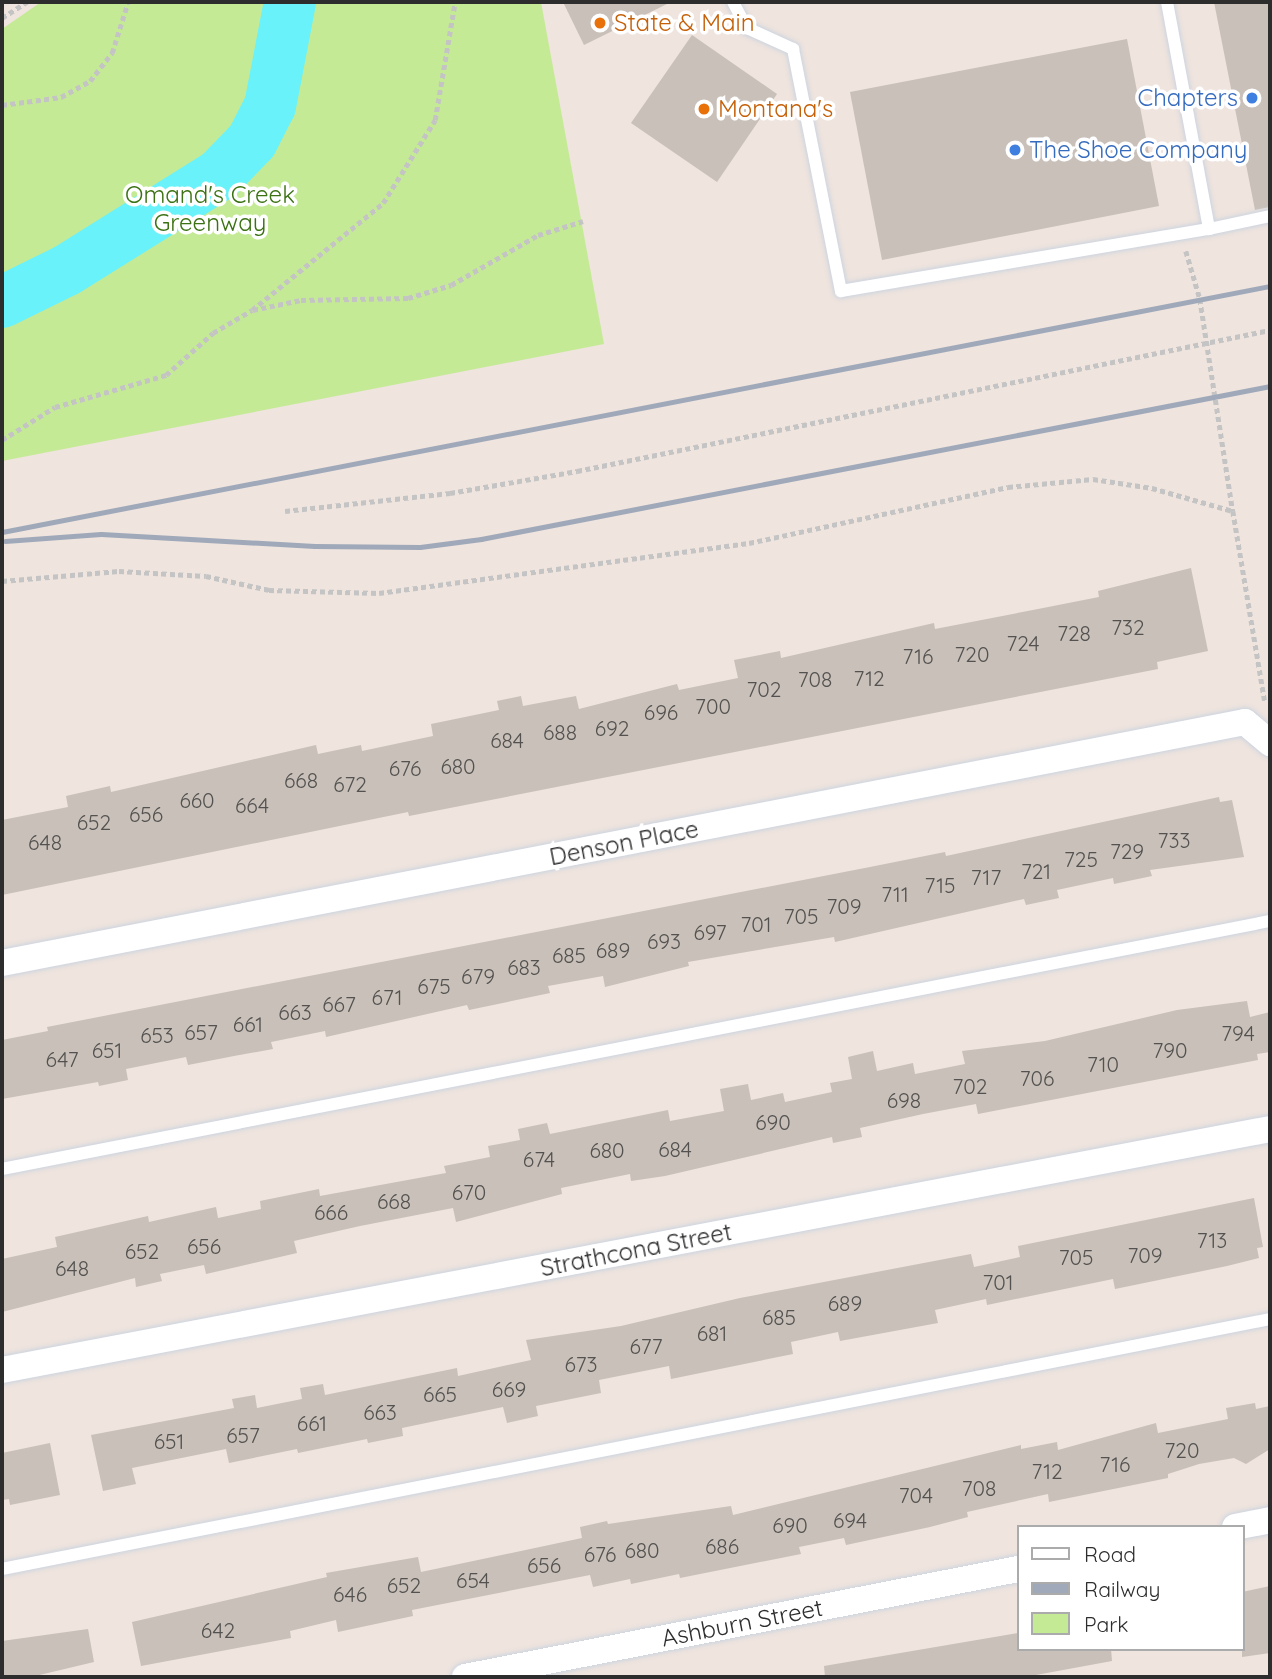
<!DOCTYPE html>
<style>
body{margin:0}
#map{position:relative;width:1272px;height:1679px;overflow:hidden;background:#efe4de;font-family:Quicksand,sans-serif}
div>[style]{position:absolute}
.green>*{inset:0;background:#c5ea96}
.river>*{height:52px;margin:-26px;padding:0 26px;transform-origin:26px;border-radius:26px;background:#69f2fa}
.building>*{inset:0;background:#c8c0b9}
.path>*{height:4.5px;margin-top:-2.25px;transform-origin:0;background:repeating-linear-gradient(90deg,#c4c4c4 0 5px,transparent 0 8.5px)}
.roads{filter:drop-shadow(0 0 2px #ccd4df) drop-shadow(0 0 2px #ccd4df)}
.lane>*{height:12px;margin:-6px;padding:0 6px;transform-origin:6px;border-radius:6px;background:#fff}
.street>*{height:26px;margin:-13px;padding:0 13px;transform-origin:13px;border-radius:13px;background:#fff}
.rail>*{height:5px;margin:-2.5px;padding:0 2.5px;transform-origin:2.5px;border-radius:2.5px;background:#a0a9b9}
.dots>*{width:19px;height:19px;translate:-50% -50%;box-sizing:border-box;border:4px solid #fff;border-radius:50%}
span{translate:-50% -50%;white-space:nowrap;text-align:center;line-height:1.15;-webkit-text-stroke:7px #fff;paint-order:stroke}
.number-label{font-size:21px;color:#545250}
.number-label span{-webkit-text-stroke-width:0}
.food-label{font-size:24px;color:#c56008}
.left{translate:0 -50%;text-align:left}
.shop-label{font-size:24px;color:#366cbe}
.right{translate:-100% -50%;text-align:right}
.park-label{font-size:24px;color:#3c7214}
.street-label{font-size:24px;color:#2d2d2d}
.frame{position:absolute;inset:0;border:4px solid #2d2d2d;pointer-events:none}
.legend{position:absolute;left:1017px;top:1525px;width:228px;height:126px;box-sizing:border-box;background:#fff;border:2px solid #ababab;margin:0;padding:9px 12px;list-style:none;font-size:21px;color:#2d2d2d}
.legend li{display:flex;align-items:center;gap:14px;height:35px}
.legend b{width:35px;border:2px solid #ababab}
</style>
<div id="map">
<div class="green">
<div style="clip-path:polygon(41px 2px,541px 2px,604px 344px,2px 461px,2px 29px)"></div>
</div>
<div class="river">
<div style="left:2px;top:302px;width:72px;rotate:-26.2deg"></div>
<div style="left:67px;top:270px;width:179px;rotate:-32deg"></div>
<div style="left:219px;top:175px;width:47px;rotate:-45.9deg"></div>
<div style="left:252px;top:141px;width:39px;rotate:-63deg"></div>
<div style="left:270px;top:106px;width:106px;rotate:-79.1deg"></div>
</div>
<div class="building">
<div style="clip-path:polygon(563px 2px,671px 2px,584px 45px)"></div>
<div style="clip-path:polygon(1214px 2px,1270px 2px,1270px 207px,1255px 210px)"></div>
<div style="clip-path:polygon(692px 35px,777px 94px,717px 182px,631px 123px)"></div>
<div style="clip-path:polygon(1127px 39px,1159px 206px,882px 260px,850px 92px)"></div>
<div style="clip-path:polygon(1191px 568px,1208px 651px,1157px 662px,1158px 669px,409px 816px,408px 812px,2px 895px,2px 820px,68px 807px,66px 796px,110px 786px,111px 792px,316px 745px,318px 754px,361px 745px,362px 751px,433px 736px,431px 724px,499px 710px,497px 701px,521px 696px,523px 706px,576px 696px,579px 709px,677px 684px,679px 690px,738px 678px,734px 660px,780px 651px,781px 658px,934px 623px,935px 629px,1038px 609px,1099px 597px,1098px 591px)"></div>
<div style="clip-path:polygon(1219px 797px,1220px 802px,1232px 800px,1244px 857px,1150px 870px,1152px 876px,1114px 884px,1113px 878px,1057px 890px,1059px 898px,1026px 905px,1024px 899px,835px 942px,834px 937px,688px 962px,689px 966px,605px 987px,603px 976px,548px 986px,550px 993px,469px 1010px,467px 1005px,326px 1037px,325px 1031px,271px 1042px,273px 1049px,234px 1056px,188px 1065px,186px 1057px,126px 1069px,128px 1080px,99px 1086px,98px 1082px,2px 1099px,2px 1040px,48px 1031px,47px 1027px,870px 867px,945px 852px,946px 856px)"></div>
<div style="clip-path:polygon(1247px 1001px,1250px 1017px,1270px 1012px,1270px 1052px,1257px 1054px,1258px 1060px,978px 1114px,976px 1104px,923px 1114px,860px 1128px,862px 1137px,833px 1143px,832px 1137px,665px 1176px,631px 1181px,630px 1174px,561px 1188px,562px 1194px,456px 1222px,453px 1208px,360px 1226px,294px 1241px,297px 1253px,228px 1269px,206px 1274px,204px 1265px,160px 1274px,162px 1281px,136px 1287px,135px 1278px,2px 1312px,2px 1259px,57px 1247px,55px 1237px,148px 1216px,149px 1222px,216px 1207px,218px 1218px,261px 1209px,260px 1201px,319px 1189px,320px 1196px,446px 1173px,444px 1166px,490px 1157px,488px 1146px,520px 1140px,518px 1129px,547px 1123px,550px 1134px,668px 1110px,670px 1121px,724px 1111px,720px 1089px,748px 1084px,751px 1100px,783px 1093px,785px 1102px,832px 1092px,830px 1083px,852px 1079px,848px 1057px,873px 1051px,877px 1071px,913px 1063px,915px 1074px,965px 1064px,962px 1051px,1045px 1041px,1177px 1010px)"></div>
<div style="clip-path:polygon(1254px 1198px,1263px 1247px,1257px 1248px,1259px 1258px,1227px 1266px,1115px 1289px,1113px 1279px,987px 1305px,986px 1299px,935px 1310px,938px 1323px,840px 1341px,838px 1332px,791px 1342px,793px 1354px,671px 1379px,669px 1366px,599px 1380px,601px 1393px,536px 1406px,538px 1416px,507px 1423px,503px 1407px,402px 1428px,403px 1436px,368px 1443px,367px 1439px,298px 1453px,297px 1449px,229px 1463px,226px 1449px,132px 1468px,136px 1484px,103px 1491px,91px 1435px,234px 1408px,232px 1399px,255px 1395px,257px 1408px,302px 1399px,300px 1388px,323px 1384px,325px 1395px,457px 1368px,458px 1376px,531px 1360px,526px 1340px,621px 1326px,740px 1298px,971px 1254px,974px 1267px,1020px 1257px,1018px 1246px)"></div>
<div style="clip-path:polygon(1255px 1403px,1256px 1409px,1270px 1406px,1270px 1449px,1246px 1464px,1234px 1458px,1199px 1464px,1168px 1474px,1168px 1478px,1049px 1502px,1048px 1494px,967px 1512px,968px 1517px,930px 1527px,846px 1545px,844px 1538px,799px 1547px,801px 1554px,680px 1578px,679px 1574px,631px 1584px,630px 1579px,593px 1587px,590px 1575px,412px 1610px,413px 1616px,338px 1632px,336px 1620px,290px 1631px,291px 1638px,141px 1666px,132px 1622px,327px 1577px,326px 1573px,418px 1557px,421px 1572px,582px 1538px,580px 1527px,607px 1521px,608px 1524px,731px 1506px,733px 1515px,1021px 1445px,1021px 1449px,1057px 1442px,1058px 1450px,1156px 1423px,1158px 1433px,1228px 1419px,1226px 1408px)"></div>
<div style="clip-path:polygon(50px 1443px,60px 1495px,10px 1505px,9px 1499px,2px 1500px,2px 1453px)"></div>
<div style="clip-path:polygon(1270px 1586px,1270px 1653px,1242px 1657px,1242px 1592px)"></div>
<div style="clip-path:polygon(88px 1629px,94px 1662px,31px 1677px,2px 1677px,2px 1641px)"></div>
<div style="clip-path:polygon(1018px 1633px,1018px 1649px,1111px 1649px,1112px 1661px,1025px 1677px,825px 1677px,824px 1666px)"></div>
</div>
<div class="path">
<div style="left:2px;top:18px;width:30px;rotate:-33deg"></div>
<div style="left:2px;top:105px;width:60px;rotate:-7.7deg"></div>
<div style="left:61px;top:97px;width:33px;rotate:-29deg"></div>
<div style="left:90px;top:81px;width:36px;rotate:-52deg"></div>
<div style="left:112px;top:53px;width:53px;rotate:-72.6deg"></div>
<div style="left:1186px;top:251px;width:50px;rotate:73.7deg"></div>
<div style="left:1200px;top:299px;width:215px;rotate:81.2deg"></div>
<div style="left:253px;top:310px;width:49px;rotate:-11.8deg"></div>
<div style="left:301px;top:300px;width:107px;rotate:-1.1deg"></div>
<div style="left:408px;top:298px;width:45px;rotate:-16.8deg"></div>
<div style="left:451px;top:285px;width:100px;rotate:-29.9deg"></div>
<div style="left:538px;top:235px;width:47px;rotate:-17.3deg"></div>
<div style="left:2px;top:440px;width:62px;rotate:-31.9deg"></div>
<div style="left:55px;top:407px;width:116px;rotate:-16.1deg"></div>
<div style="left:166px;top:375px;width:63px;rotate:-41.8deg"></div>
<div style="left:213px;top:333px;width:45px;rotate:-30.5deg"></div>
<div style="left:252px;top:310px;width:169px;rotate:-39.2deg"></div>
<div style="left:383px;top:203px;width:98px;rotate:-57.9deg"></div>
<div style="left:435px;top:120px;width:120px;rotate:-80.4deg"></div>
<div style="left:285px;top:511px;width:166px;rotate:-6.2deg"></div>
<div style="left:450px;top:493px;width:129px;rotate:-9.8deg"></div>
<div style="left:577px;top:471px;width:707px;rotate:-11.5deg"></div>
<div style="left:2px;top:581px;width:117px;rotate:-4.9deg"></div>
<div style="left:119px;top:571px;width:87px;rotate:3.3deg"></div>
<div style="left:206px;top:576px;width:65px;rotate:12.5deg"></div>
<div style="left:269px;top:590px;width:110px;rotate:1.6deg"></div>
<div style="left:379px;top:593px;width:373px;rotate:-7.7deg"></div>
<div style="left:749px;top:543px;width:265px;rotate:-12.2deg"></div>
<div style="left:1008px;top:487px;width:85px;rotate:-5.4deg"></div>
<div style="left:1093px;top:479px;width:60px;rotate:8.7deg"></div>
<div style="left:1152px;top:488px;width:84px;rotate:15.9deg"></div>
<div style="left:1233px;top:511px;width:195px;rotate:80.5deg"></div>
</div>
<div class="roads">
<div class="lane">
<div style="left:733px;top:2px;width:30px;rotate:62deg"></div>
<div style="left:747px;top:28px;width:51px;rotate:24.5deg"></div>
<div style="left:793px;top:49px;width:247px;rotate:78.8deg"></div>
<div style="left:841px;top:291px;width:373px;rotate:-9.6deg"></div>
<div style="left:1167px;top:2px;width:231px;rotate:79.5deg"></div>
<div style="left:1209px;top:229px;width:62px;rotate:-12deg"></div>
<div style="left:2px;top:1169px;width:1292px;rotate:-11.07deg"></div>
<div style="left:2px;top:1569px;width:1292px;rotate:-11.15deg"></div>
</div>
<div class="street">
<div style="left:2px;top:963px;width:1266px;rotate:-10.97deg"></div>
<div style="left:1245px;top:722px;width:33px;rotate:40deg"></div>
<div style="left:2px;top:1370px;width:1291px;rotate:-10.76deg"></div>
<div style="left:1235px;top:1527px;width:36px;rotate:-11deg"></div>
<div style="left:465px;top:1677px;width:563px;rotate:-11.05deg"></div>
</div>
</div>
<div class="rail">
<div style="left:2px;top:532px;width:1292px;rotate:-10.98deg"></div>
<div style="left:5px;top:541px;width:96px;rotate:-4.2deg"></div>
<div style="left:101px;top:534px;width:214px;rotate:3.2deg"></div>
<div style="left:315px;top:546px;width:105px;rotate:0.5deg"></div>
<div style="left:420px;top:547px;width:62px;rotate:-7.5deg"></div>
<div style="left:481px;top:539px;width:804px;rotate:-10.97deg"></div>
</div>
<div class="dots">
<div style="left:600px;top:23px;background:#e8710a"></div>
<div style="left:1252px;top:98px;background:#3f7fe0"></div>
<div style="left:704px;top:109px;background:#e8710a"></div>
<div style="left:1015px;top:150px;background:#3f7fe0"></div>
</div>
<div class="number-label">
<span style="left:1128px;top:627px">732</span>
<span style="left:1074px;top:633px">728</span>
<span style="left:1023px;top:643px">724</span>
<span style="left:972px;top:654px">720</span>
<span style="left:918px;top:656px">716</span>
<span style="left:869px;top:678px">712</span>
<span style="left:815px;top:679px">708</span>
<span style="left:764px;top:689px">702</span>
<span style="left:713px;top:706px">700</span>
<span style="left:661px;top:712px">696</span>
<span style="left:612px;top:728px">692</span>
<span style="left:560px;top:732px">688</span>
<span style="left:507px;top:740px">684</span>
<span style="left:458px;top:766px">680</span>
<span style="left:405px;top:768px">676</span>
<span style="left:301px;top:780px">668</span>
<span style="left:350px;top:784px">672</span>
<span style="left:197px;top:800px">660</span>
<span style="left:252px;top:805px">664</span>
<span style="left:146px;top:814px">656</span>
<span style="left:94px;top:822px">652</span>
<span style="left:1174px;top:840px">733</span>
<span style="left:45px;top:842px">648</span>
<span style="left:1127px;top:851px">729</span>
<span style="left:1081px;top:859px">725</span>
<span style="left:1036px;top:871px">721</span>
<span style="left:986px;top:877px">717</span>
<span style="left:940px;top:885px">715</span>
<span style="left:895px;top:894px">711</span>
<span style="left:844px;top:906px">709</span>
<span style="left:801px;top:916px">705</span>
<span style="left:756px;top:924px">701</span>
<span style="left:710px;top:932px">697</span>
<span style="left:664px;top:941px">693</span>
<span style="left:613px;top:950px">689</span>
<span style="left:569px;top:955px">685</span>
<span style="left:524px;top:967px">683</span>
<span style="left:478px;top:976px">679</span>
<span style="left:434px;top:986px">675</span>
<span style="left:387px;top:997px">671</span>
<span style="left:339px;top:1004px">667</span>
<span style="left:295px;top:1012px">663</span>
<span style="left:248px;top:1024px">661</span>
<span style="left:201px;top:1032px">657</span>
<span style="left:1238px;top:1033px">794</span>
<span style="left:157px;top:1035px">653</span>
<span style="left:107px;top:1050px">651</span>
<span style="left:1170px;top:1050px">790</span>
<span style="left:62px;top:1059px">647</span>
<span style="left:1103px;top:1064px">710</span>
<span style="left:1037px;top:1078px">706</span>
<span style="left:970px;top:1086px">702</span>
<span style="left:904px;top:1100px">698</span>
<span style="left:773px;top:1122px">690</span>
<span style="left:675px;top:1149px">684</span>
<span style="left:607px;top:1150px">680</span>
<span style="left:539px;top:1159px">674</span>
<span style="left:469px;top:1192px">670</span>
<span style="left:394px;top:1201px">668</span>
<span style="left:331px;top:1212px">666</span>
<span style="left:1212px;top:1240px">713</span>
<span style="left:204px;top:1246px">656</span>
<span style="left:142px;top:1251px">652</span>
<span style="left:1145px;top:1255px">709</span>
<span style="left:1076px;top:1257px">705</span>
<span style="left:72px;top:1268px">648</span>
<span style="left:998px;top:1282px">701</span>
<span style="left:845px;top:1303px">689</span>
<span style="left:779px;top:1317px">685</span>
<span style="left:712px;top:1333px">681</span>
<span style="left:646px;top:1346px">677</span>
<span style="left:581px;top:1364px">673</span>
<span style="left:509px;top:1389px">669</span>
<span style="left:440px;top:1394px">665</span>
<span style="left:380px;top:1412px">663</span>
<span style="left:312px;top:1423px">661</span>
<span style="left:243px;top:1435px">657</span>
<span style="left:169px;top:1441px">651</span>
<span style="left:1182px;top:1450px">720</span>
<span style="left:1115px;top:1464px">716</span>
<span style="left:1047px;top:1471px">712</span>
<span style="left:979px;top:1488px">708</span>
<span style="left:916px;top:1495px">704</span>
<span style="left:850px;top:1520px">694</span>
<span style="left:790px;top:1525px">690</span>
<span style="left:722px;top:1546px">686</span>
<span style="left:642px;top:1550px">680</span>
<span style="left:600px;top:1554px">676</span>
<span style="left:544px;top:1565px">656</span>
<span style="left:473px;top:1580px">654</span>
<span style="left:404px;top:1585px">652</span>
<span style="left:350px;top:1594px">646</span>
<span style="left:218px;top:1630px">642</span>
</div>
<div class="food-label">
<span class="left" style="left:614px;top:23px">State &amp; Main</span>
<span class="left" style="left:718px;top:109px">Montana's</span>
</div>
<div class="shop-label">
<span class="right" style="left:1238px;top:98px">Chapters</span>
<span class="left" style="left:1029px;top:150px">The Shoe Company</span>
</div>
<div class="park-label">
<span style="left:210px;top:209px">Omand's Creek<br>Greenway</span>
</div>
<div class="street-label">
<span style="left:624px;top:843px;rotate:-11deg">Denson Place</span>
<span style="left:636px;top:1250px;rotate:-11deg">Strathcona Street</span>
<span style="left:742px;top:1623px;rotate:-11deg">Ashburn Street</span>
</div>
<div class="frame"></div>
<ul class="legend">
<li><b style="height:9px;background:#fff"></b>Road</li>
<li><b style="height:9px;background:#a0a9b9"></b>Railway</li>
<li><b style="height:19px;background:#c5ea96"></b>Park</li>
</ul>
</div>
